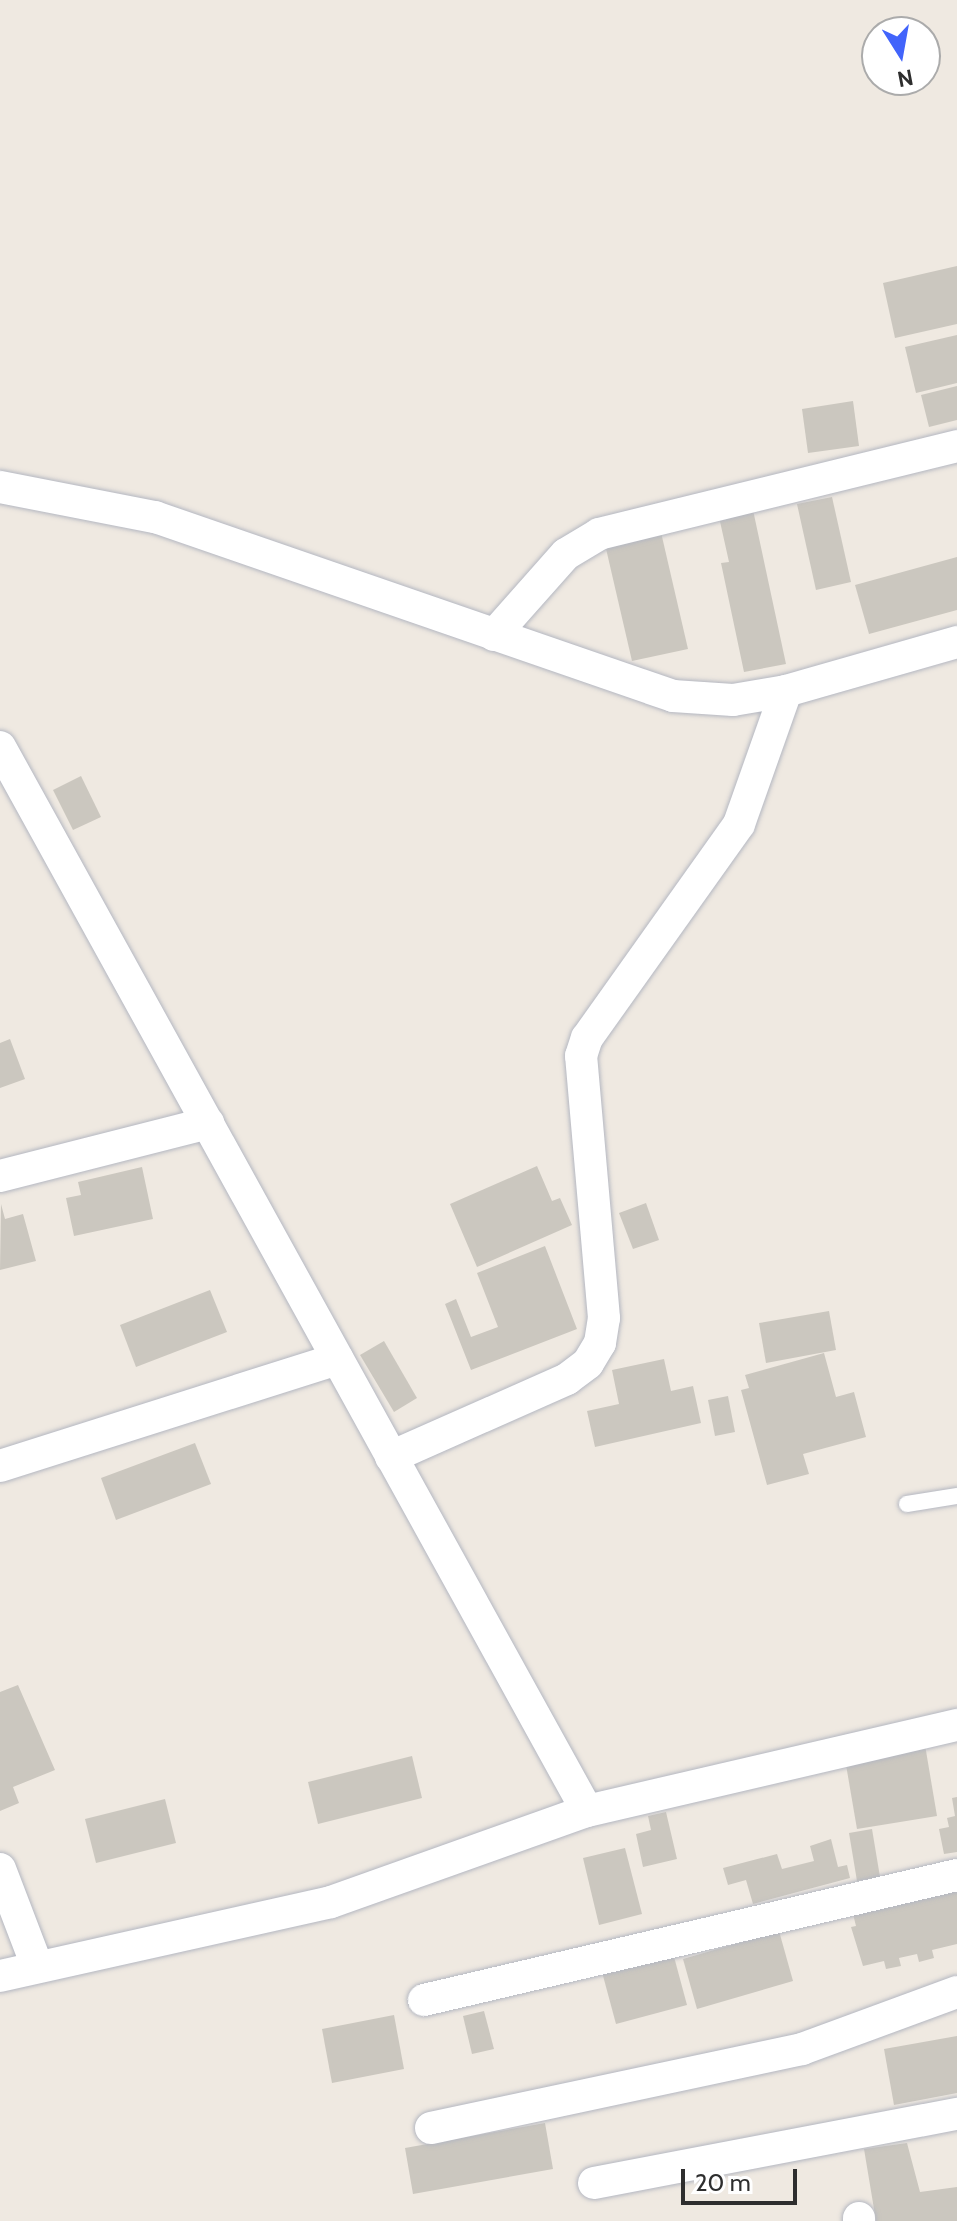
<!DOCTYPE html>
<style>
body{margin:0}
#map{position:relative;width:957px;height:2221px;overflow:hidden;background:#efe9e1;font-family:Cabin,sans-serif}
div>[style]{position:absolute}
.building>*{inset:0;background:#cbc7bf}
.roads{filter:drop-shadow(0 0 2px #b4b7c1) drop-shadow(0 0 2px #b4b7c1)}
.lane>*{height:16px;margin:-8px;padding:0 8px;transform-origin:8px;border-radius:8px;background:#fff}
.street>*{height:32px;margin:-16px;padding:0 16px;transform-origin:16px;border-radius:16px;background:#fff}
span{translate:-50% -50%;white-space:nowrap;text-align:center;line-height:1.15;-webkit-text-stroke:6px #fff;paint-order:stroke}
.north{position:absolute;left:861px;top:16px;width:80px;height:80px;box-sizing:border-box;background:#fff;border:2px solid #ababab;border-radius:50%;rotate:169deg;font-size:22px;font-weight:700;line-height:32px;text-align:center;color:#2e2e2e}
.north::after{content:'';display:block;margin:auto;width:28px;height:36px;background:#4264fb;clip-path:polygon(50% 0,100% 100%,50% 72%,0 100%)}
.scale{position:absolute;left:681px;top:2169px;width:116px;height:36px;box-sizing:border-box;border:4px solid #2e2e2e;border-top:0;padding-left:10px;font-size:24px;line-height:28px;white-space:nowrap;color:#2e2e2e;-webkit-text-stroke:6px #fff;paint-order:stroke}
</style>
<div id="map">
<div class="building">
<div style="clip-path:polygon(957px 266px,957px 324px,895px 338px,883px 283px)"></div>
<div style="clip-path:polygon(957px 335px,957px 383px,916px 393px,905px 347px)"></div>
<div style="clip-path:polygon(957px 386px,957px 420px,929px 427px,921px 395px)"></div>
<div style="clip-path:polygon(853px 401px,859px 446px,808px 453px,802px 409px)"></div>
<div style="clip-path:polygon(832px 497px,851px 582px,816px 590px,797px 504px)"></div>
<div style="clip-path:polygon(753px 510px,786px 664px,744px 672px,721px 563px,729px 562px,719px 517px)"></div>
<div style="clip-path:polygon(660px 528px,688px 649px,632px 661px,604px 540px)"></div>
<div style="clip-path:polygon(957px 557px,957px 610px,869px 634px,855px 585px)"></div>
<div style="clip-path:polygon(81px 776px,101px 817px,73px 830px,53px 790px)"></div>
<div style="clip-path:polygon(10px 1039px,25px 1079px,0 1088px,0 1043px)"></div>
<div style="clip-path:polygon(537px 1166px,552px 1201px,560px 1198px,572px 1225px,477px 1267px,450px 1204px)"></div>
<div style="clip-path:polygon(142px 1167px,153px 1219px,74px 1236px,66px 1198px,81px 1195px,78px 1182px)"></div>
<div style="clip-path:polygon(646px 1203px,659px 1240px,633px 1249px,619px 1213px)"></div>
<div style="clip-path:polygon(1px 1204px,5px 1219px,23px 1214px,36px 1261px,0 1270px)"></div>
<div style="clip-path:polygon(545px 1246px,577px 1329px,471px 1370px,445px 1304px,456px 1299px,471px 1337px,498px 1327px,477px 1273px)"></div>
<div style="clip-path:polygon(210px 1290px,227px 1332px,136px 1367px,120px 1325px)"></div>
<div style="clip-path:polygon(829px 1311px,836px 1350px,766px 1363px,759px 1323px)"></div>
<div style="clip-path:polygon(384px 1341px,417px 1398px,394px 1412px,360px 1355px)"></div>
<div style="clip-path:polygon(824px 1353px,836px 1397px,854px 1392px,866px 1437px,803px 1454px,809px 1474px,767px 1485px,741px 1390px,749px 1388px,745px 1375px)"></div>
<div style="clip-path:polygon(664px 1359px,671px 1391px,693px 1386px,701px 1423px,595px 1447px,587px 1411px,619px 1404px,612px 1370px)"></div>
<div style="clip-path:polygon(728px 1396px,735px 1432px,715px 1436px,708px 1400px)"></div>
<div style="clip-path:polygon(195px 1443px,211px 1484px,116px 1520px,101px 1478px)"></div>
<div style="clip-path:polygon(18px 1685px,55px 1770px,13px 1787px,19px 1803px,0 1811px,0 1692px)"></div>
<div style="clip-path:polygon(925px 1745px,937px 1816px,857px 1829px,845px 1759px)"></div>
<div style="clip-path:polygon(412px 1756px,422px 1798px,318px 1824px,308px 1782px)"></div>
<div style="clip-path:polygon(957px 1797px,957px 1852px,944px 1854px,939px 1829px,949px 1827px,947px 1818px,955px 1816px,952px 1798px)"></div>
<div style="clip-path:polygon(165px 1799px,176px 1843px,96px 1863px,85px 1819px)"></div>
<div style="clip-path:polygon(666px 1812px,677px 1859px,643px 1867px,636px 1834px,651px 1830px,648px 1816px)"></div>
<div style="clip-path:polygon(872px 1829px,880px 1877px,857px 1881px,849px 1833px)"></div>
<div style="clip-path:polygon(831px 1839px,838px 1867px,847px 1865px,850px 1878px,753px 1904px,746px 1880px,728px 1885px,723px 1868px,777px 1854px,782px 1869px,814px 1861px,810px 1846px)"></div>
<div style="clip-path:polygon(625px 1848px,642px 1914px,599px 1925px,583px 1858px)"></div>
<div style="clip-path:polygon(939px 1888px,940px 1895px,957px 1891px,957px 1944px,932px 1950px,934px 1958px,919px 1962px,917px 1954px,899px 1958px,901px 1966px,886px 1969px,884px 1961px,863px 1966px,851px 1927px,856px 1926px,853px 1914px)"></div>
<div style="clip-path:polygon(779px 1931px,793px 1981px,697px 2009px,683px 1959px)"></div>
<div style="clip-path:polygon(673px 1953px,687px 2005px,616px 2024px,602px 1972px)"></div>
<div style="clip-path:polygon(484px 2011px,494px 2049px,472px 2054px,463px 2016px)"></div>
<div style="clip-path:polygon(394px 2015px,404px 2069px,332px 2083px,322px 2029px)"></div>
<div style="clip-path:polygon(957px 2036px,957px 2093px,894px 2105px,884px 2049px)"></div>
<div style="clip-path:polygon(545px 2123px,553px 2169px,413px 2194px,405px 2148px)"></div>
<div style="clip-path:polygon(907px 2143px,920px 2192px,957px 2187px,957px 2221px,876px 2221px,864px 2149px)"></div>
</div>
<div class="roads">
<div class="lane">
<div style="left:907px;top:1504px;width:51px;rotate:-9.1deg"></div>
</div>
<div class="street">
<div style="left:0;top:487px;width:158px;rotate:11deg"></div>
<div style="left:155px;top:517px;width:548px;rotate:19.06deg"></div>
<div style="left:673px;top:696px;width:60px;rotate:3.8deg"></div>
<div style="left:733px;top:700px;width:54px;rotate:-9.6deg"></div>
<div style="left:786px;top:691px;width:178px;rotate:-16deg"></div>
<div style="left:494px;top:635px;width:108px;rotate:-48.4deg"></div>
<div style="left:566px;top:554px;width:39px;rotate:-31deg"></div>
<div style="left:599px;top:534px;width:369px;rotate:-13.8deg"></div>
<div style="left:0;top:747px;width:1215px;rotate:61.11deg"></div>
<div style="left:587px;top:1811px;width:380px;rotate:-13.1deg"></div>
<div style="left:0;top:1176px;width:215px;rotate:-14.3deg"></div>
<div style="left:391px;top:1457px;width:193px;rotate:-23.9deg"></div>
<div style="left:567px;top:1379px;width:26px;rotate:-37deg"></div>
<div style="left:588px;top:1363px;width:23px;rotate:-59deg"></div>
<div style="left:600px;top:1343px;width:25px;rotate:-81deg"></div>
<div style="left:604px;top:1318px;width:263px;rotate:-95deg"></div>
<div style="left:581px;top:1056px;width:19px;rotate:-72deg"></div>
<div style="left:587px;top:1038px;width:262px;rotate:-54.6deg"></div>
<div style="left:739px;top:824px;width:141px;rotate:-70.5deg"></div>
<div style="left:0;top:1466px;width:354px;rotate:-17.6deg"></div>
<div style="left:0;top:1869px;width:104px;rotate:69.1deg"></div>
<div style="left:0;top:1976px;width:339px;rotate:-12.6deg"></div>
<div style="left:331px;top:1902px;width:272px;rotate:-19.6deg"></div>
<div style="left:424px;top:2000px;width:547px;rotate:-13.2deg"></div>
<div style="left:431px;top:2128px;width:379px;rotate:-12deg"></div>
<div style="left:802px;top:2049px;width:165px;rotate:-20.2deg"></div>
<div style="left:594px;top:2183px;width:369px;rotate:-10.8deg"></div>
<div style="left:859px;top:2218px;width:3px;rotate:90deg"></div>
</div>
</div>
<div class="north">N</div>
<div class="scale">20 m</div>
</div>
